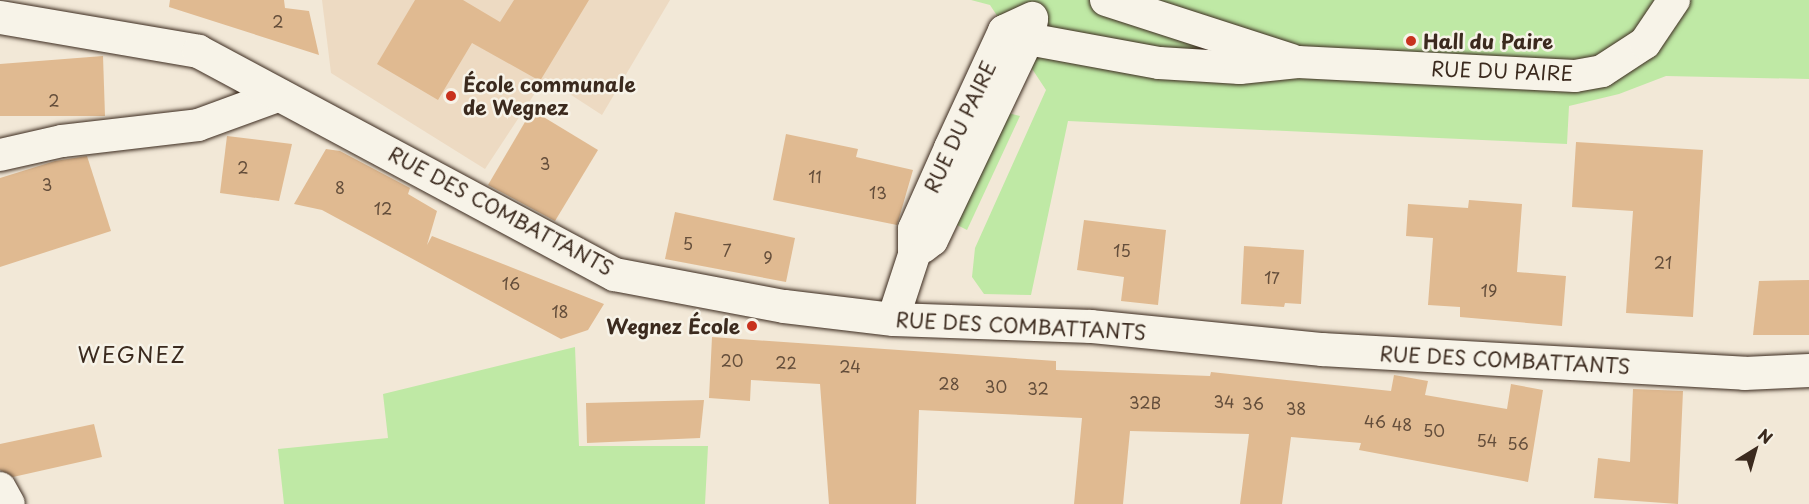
<!DOCTYPE html>
<meta charset="utf-8">
<style>
body{margin:0}
#map{position:relative;width:1809px;height:504px;overflow:hidden;background:#f2e8d7;font-family:"Playpen Sans",sans-serif}
div>[style]{position:absolute}
.built>*{inset:0;background:#eddac2}
.green>*{inset:0;background:#bfe9a5}
.building>*{inset:0;background:#e0ba91}
.roads{filter:drop-shadow(0 0 2px #3b2a1e) drop-shadow(0 0 2px #3b2a1e)}
.minor>*{height:32px;margin:-16px;padding:0 16px;transform-origin:16px;border-radius:16px;background:#f7f3e8}
.tertiary>*{height:33px;margin:-16.5px;padding:0 16.5px;transform-origin:16.5px;border-radius:16.5px;background:#f7f3e8}
.dots>*{width:16px;height:16px;translate:-50% -50%;box-sizing:border-box;border:3px solid #f7f3e8;border-radius:50%}
span{translate:-50% -50%;white-space:nowrap;text-align:center;line-height:1.15;-webkit-text-stroke:5px #f7f3e8;paint-order:stroke}
.number-label{font-size:16px;color:#644e3b}
.number-label span{-webkit-text-stroke-width:0}
.poi-label{font-size:20px;color:#3b2a1e;font-weight:700}
.left{translate:0 -50%;text-align:left}
.right{translate:-100% -50%;text-align:right}
.street-label{font-size:20px;color:#3b2a1e}
.quarter-label{font-size:22px;color:#3b2a1e;letter-spacing:1.5px}
.north{position:absolute;left:1725px;top:420px;width:60px;height:60px;-webkit-text-stroke:4px #f7f3e8;paint-order:stroke;rotate:37deg;font-size:16px;font-weight:700;line-height:24px;text-align:center;color:#3b2a1e}
.north::after{content:'';display:block;margin:auto;width:21px;height:27px;background:#3b2a1e;clip-path:polygon(50% 0,100% 100%,50% 72%,0 100%)}
</style>
<div id="map">
<div class="built">
<div style="clip-path:polygon(322px 0,670px 0,602px 115px,545px 78px,485px 169px,331px 73px)"></div>
</div>
<div class="green">
<div style="clip-path:polygon(971px 0,1809px 0,1809px 79px,1666px 76px,1619px 94px,1569px 106px,1567px 144px,1068px 121px,1031px 295px,984px 294px,972px 277px,975px 248px,1046px 90px,990px 5px)"></div>
<div style="clip-path:polygon(1008px 113px,1020px 116px,967px 230px,957px 225px)"></div>
<div style="clip-path:polygon(575px 347px,579px 446px,708px 446px,705px 504px,284px 504px,278px 449px,388px 438px,383px 394px)"></div>
</div>
<div class="building">
<div style="clip-path:polygon(170px 0,284px 0,285px 8px,309px 11px,319px 55px,169px 7px)"></div>
<div style="clip-path:polygon(415px 0,463px 0,500px 22px,514px 0,589px 0,540px 81px,472px 43px,438px 100px,377px 64px)"></div>
<div style="clip-path:polygon(103px 56px,105px 116px,0 116px,0 64px)"></div>
<div style="clip-path:polygon(532px 110px,598px 150px,555px 221px,488px 185px)"></div>
<div style="clip-path:polygon(786px 134px,858px 149px,856px 157px,913px 170px,897px 225px,773px 200px)"></div>
<div style="clip-path:polygon(227px 136px,292px 144px,279px 201px,220px 193px)"></div>
<div style="clip-path:polygon(1576px 142px,1703px 150px,1693px 317px,1626px 313px,1633px 211px,1572px 207px)"></div>
<div style="clip-path:polygon(326px 149px,340px 151px,410px 188px,408px 194px,437px 211px,427px 245px,432px 236px,604px 304px,588px 330px,561px 339px,322px 210px,294px 204px)"></div>
<div style="clip-path:polygon(87px 156px,111px 231px,0 267px,0 178px,55px 161px)"></div>
<div style="clip-path:polygon(1469px 200px,1522px 204px,1517px 272px,1566px 276px,1562px 326px,1460px 317px,1460px 307px,1428px 305px,1433px 238px,1406px 236px,1408px 204px,1468px 208px)"></div>
<div style="clip-path:polygon(675px 212px,795px 238px,786px 282px,665px 259px)"></div>
<div style="clip-path:polygon(1084px 220px,1166px 230px,1158px 305px,1121px 301px,1124px 277px,1077px 270px)"></div>
<div style="clip-path:polygon(1244px 246px,1304px 250px,1301px 304px,1285px 303px,1284px 307px,1241px 304px)"></div>
<div style="clip-path:polygon(1809px 280px,1809px 335px,1753px 335px,1759px 281px)"></div>
<div style="clip-path:polygon(712px 337px,1056px 361px,1056px 370px,1210px 376px,1211px 372px,1391px 391px,1394px 375px,1428px 381px,1425px 395px,1507px 409px,1511px 384px,1543px 390px,1528px 482px,1359px 450px,1361px 443px,1291px 437px,1282px 504px,1240px 504px,1249px 434px,1130px 431px,1123px 504px,1074px 504px,1082px 418px,919px 410px,916px 504px,829px 504px,820px 384px,751px 380px,750px 401px,709px 398px)"></div>
<div style="clip-path:polygon(1633px 389px,1683px 391px,1678px 504px,1594px 498px,1598px 458px,1630px 462px)"></div>
<div style="clip-path:polygon(704px 400px,700px 438px,587px 443px,586px 403px)"></div>
<div style="clip-path:polygon(94px 424px,102px 457px,13px 477px,0 470px,0 444px)"></div>
</div>
<div class="roads">
<div class="minor">
<div style="left:1106px;top:0;width:195px;rotate:17.9deg"></div>
<div style="left:1028px;top:39px;width:133px;rotate:10.4deg"></div>
<div style="left:1159px;top:63px;width:81px;rotate:3.5deg"></div>
<div style="left:1240px;top:68px;width:58px;rotate:-5.9deg"></div>
<div style="left:1298px;top:62px;width:277px;rotate:2.9deg"></div>
<div style="left:1575px;top:76px;width:27px;rotate:-10deg"></div>
<div style="left:1602px;top:71px;width:51px;rotate:-33.1deg"></div>
<div style="left:1645px;top:43px;width:52px;rotate:-56deg"></div>
<div style="left:0;top:155px;width:64px;rotate:-12.7deg"></div>
<div style="left:62px;top:141px;width:137px;rotate:-6.7deg"></div>
<div style="left:198px;top:125px;width:87px;rotate:-20.1deg"></div>
<div style="left:923px;top:247px;width:11px;rotate:-38deg"></div>
<div style="left:932px;top:240px;width:223px;rotate:-64.5deg"></div>
<div style="left:1028px;top:39px;width:19px;rotate:-78deg"></div>
<div style="left:893px;top:319px;width:67px;rotate:-71.8deg"></div>
<div style="left:914px;top:255px;width:26px;rotate:-90deg"></div>
<div style="left:914px;top:229px;width:89px;rotate:-66deg"></div>
<div style="left:950px;top:148px;width:129px;rotate:-65.2deg"></div>
<div style="left:1004px;top:31px;width:31px;rotate:-25deg"></div>
<div style="left:0;top:488px;width:18px;rotate:61deg"></div>
</div>
<div class="tertiary">
<div style="left:0;top:17px;width:201px;rotate:9.7deg"></div>
<div style="left:198px;top:51px;width:472px;rotate:28.2deg"></div>
<div style="left:614px;top:274px;width:173px;rotate:10.7deg"></div>
<div style="left:784px;top:306px;width:110px;rotate:6.8deg"></div>
<div style="left:893px;top:319px;width:198px;rotate:2deg"></div>
<div style="left:1091px;top:326px;width:231px;rotate:5.7deg"></div>
<div style="left:1321px;top:349px;width:424px;rotate:3.2deg"></div>
<div style="left:1744px;top:373px;width:65px;rotate:-2.6deg"></div>
</div>
</div>
<div class="dots">
<div style="left:1411px;top:41px;background:#c8321e"></div>
<div style="left:451px;top:96px;background:#c8321e"></div>
<div style="left:752px;top:326px;background:#c8321e"></div>
</div>
<div class="number-label">
<span style="left:278px;top:21px">2</span>
<span style="left:54px;top:100px">2</span>
<span style="left:545px;top:163px">3</span>
<span style="left:243px;top:167px">2</span>
<span style="left:815px;top:176px">11</span>
<span style="left:47px;top:184px">3</span>
<span style="left:340px;top:187px">8</span>
<span style="left:878px;top:192px">13</span>
<span style="left:383px;top:208px">12</span>
<span style="left:688px;top:243px">5</span>
<span style="left:727px;top:250px">7</span>
<span style="left:1122px;top:250px">15</span>
<span style="left:768px;top:257px">9</span>
<span style="left:1663px;top:262px">21</span>
<span style="left:1272px;top:277px">17</span>
<span style="left:511px;top:283px">16</span>
<span style="left:1489px;top:290px">19</span>
<span style="left:560px;top:311px">18</span>
<span style="left:732px;top:360px">20</span>
<span style="left:786px;top:362px">22</span>
<span style="left:850px;top:366px">24</span>
<span style="left:949px;top:383px">28</span>
<span style="left:996px;top:386px">30</span>
<span style="left:1038px;top:388px">32</span>
<span style="left:1224px;top:401px">34</span>
<span style="left:1145px;top:402px">32B</span>
<span style="left:1253px;top:403px">36</span>
<span style="left:1296px;top:408px">38</span>
<span style="left:1375px;top:421px">46</span>
<span style="left:1402px;top:424px">48</span>
<span style="left:1434px;top:430px">50</span>
<span style="left:1487px;top:440px">54</span>
<span style="left:1518px;top:443px">56</span>
</div>
<div class="poi-label">
<span class="left" style="left:1423px;top:41px">Hall du Paire</span>
<span class="left" style="left:463px;top:96px">École communale<br>de Wegnez</span>
<span class="right" style="left:740px;top:326px">Wegnez École</span>
</div>
<div class="street-label">
<span style="left:1502px;top:71px;rotate:2deg">RUE DU PAIRE</span>
<span style="left:960px;top:127px;rotate:-65deg">RUE DU PAIRE</span>
<span style="left:501px;top:211px;rotate:28deg">RUE DES COMBATTANTS</span>
<span style="left:1021px;top:326px;rotate:3deg">RUE DES COMBATTANTS</span>
<span style="left:1505px;top:360px;rotate:3deg">RUE DES COMBATTANTS</span>
</div>
<div class="quarter-label">
<span style="left:132px;top:354px">WEGNEZ</span>
</div>
<div class="north">N</div>
</div>
